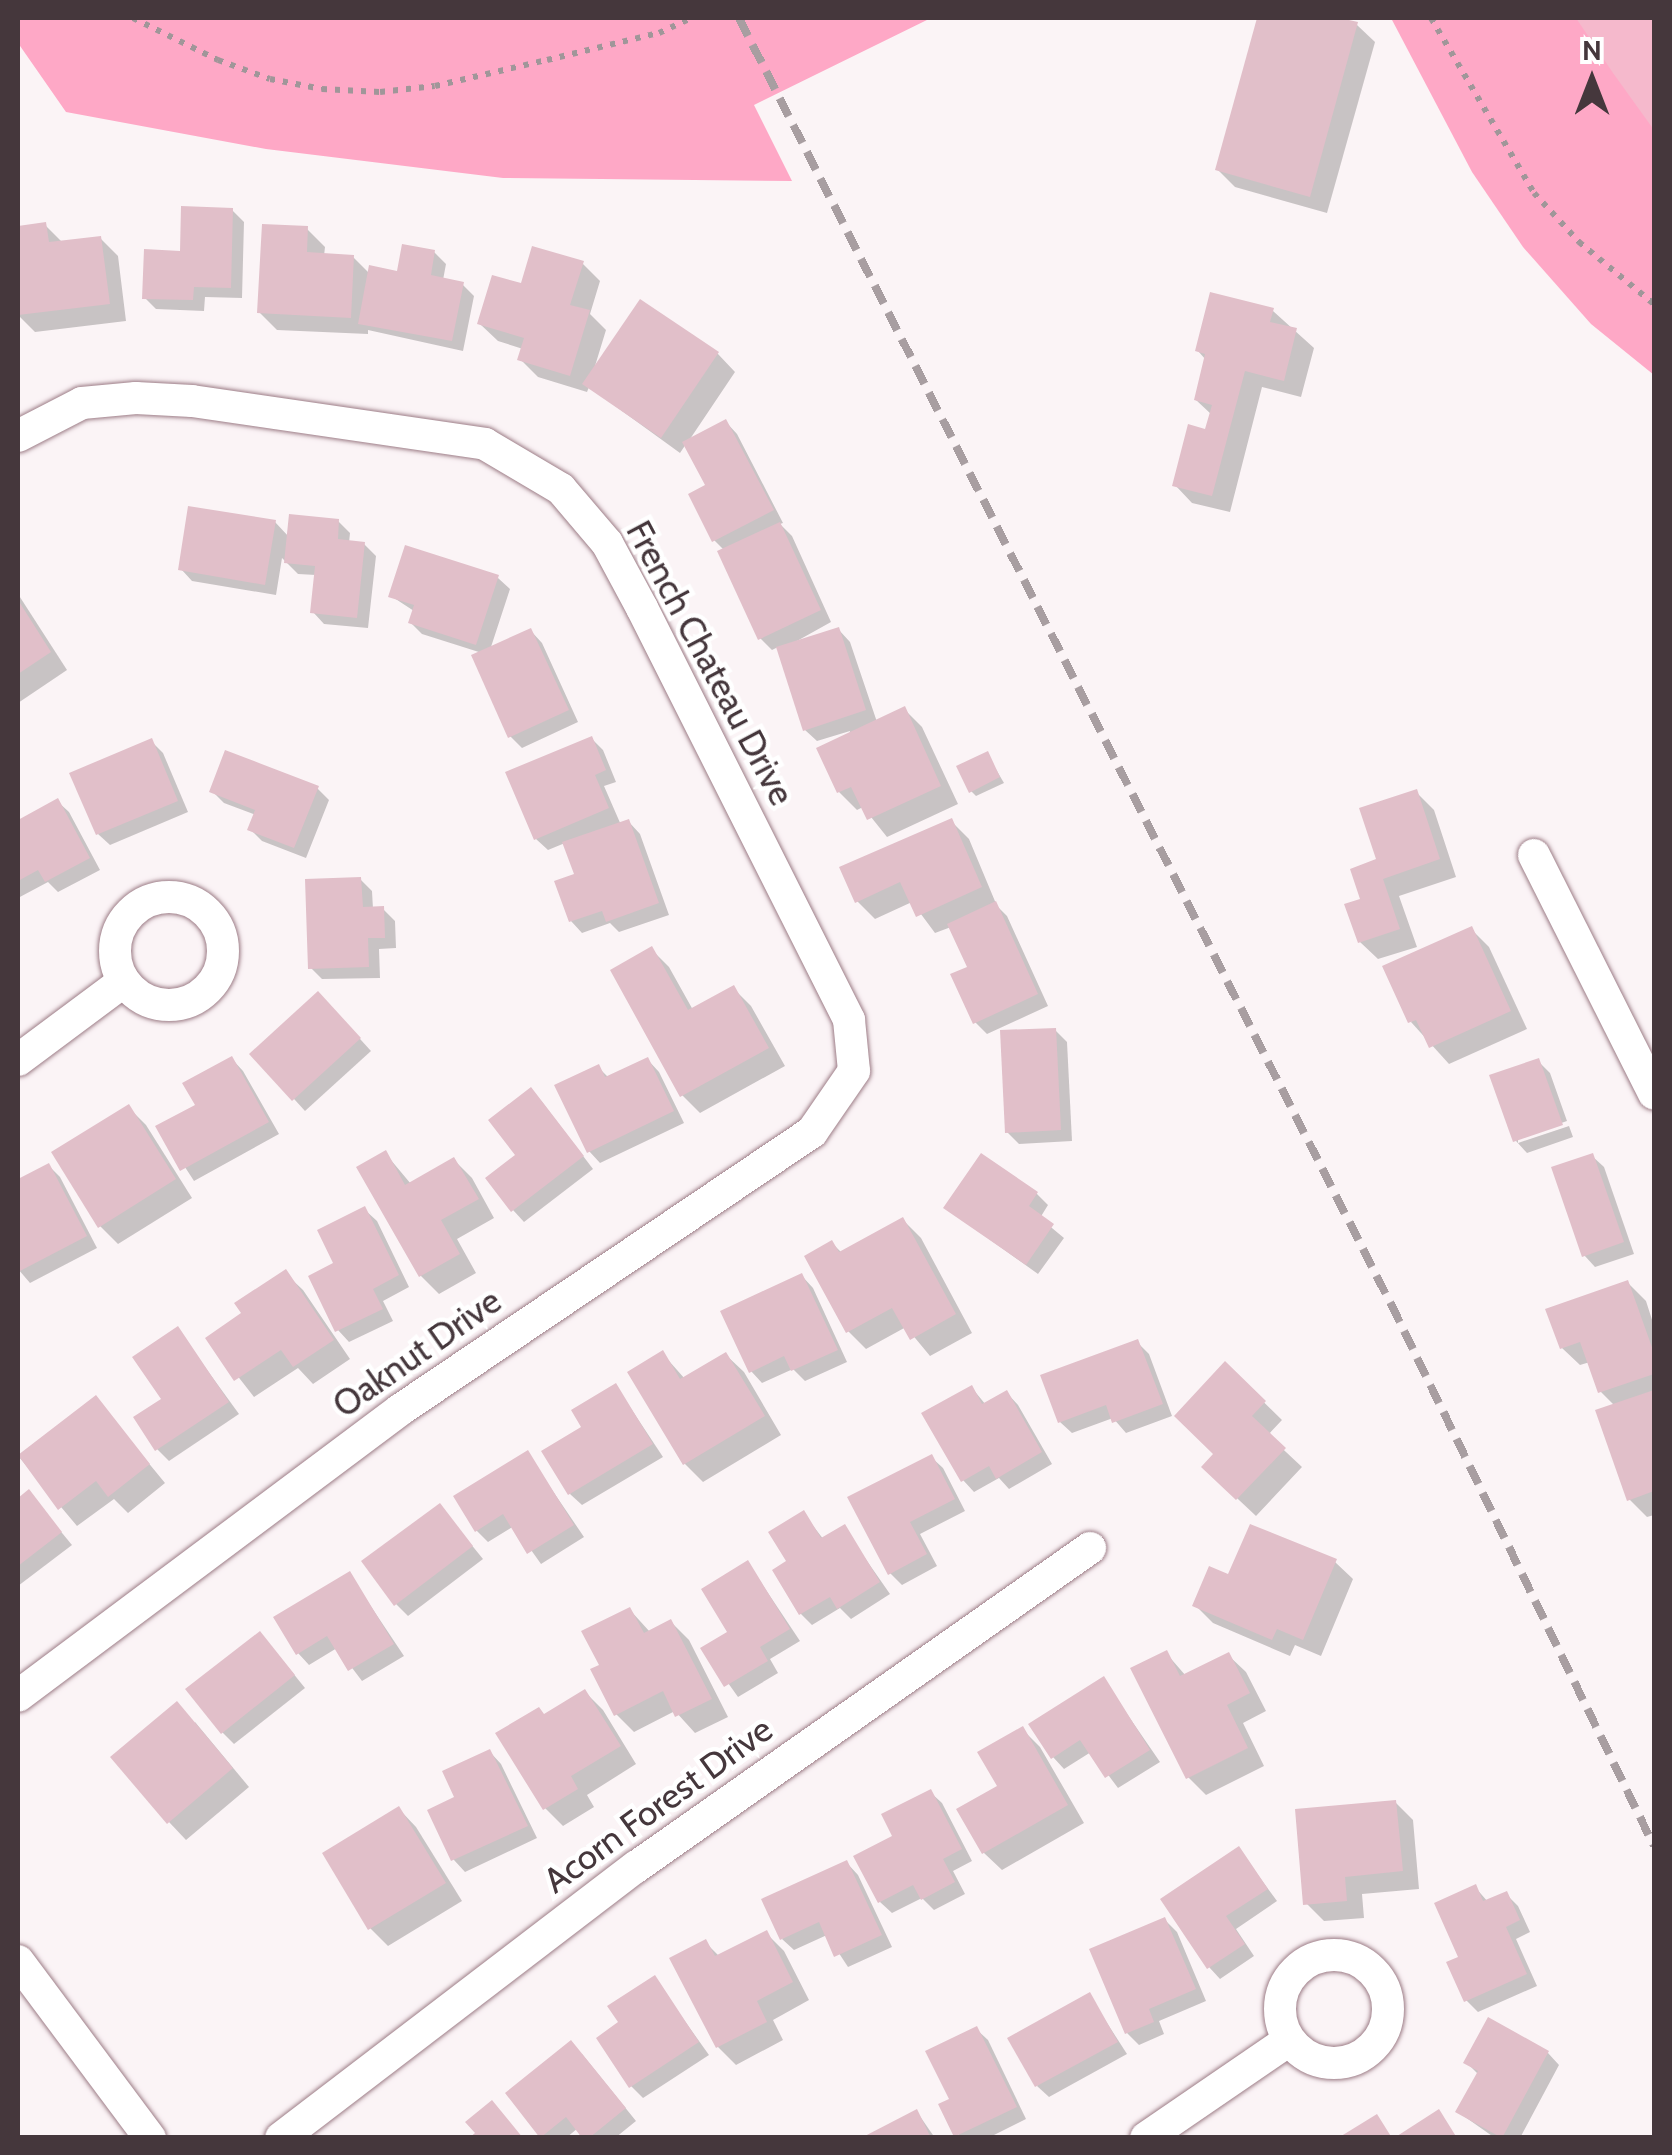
<!DOCTYPE html>
<style>
body{margin:0}
#map{position:relative;width:1672px;height:2155px;overflow:hidden;background:#fbf4f6;font-family:Cabin,sans-serif}
div>[style]{position:absolute}
.green>*{inset:0;background:#fea8c6}
.water>*{inset:0;background:#f5b9cc}
.shadow>*{inset:0;background:#0003}
.building>*{inset:0;background:#e1bfc9}
.path>*{height:6px;margin-top:-3px;transform-origin:0;background:repeating-linear-gradient(90deg,#a09699 0 5px,transparent 0 13px)}
.roads{filter:drop-shadow(0 0 2px #9d7d87) drop-shadow(0 0 2px #9d7d87)}
.street>*{height:32px;margin:-16px;padding:0 16px;transform-origin:16px;border-radius:16px;background:#fff}
.street>.ring{margin:-16px;padding:0;box-sizing:content-box;background:none;border:32px solid #fff;border-radius:50%}
.rail>*{height:8px;margin-top:-4px;transform-origin:0;background:repeating-linear-gradient(90deg,#a89ea1 0 20px,transparent 0 30px)}
span{translate:-50% -50%;white-space:nowrap;text-align:center;line-height:1.15;-webkit-text-stroke:9px #fff;paint-order:stroke}
.street-label{font-size:35px;color:#45373c}
.frame{position:absolute;inset:0;border:20px solid #45373c;pointer-events:none}
.north{position:absolute;left:1542px;top:30px;width:100px;height:100px;-webkit-text-stroke:8px #fff;paint-order:stroke;rotate:0deg;font-size:28px;font-weight:700;line-height:40px;text-align:center;color:#45373c}
.north::after{content:'';display:block;margin:auto;width:35px;height:45px;background:#45373c;clip-path:polygon(50% 0,100% 100%,50% 72%,0 100%)}
</style>
<div id="map">
<div class="green">
<div style="clip-path:polygon(18px 18px,931px 18px,754px 105px,792px 181px,503px 178px,266px 149px,66px 112px,18px 43px)"></div>
<div style="clip-path:polygon(1391px 18px,1654px 18px,1654px 375px,1591px 324px,1523px 247px,1472px 172px)"></div>
</div>
<div class="water">
<div style="clip-path:polygon(1576px 18px,1654px 18px,1654px 130px,1613px 73px)"></div>
</div>
<div class="shadow">
<div style="clip-path:polygon(1260px 18px,1331px 18px,1357px 25px,1375px 42px,1327px 213px,1235px 187px,1217px 169px)"></div>
<div style="clip-path:polygon(232px 210px,244px 222px,242px 298px,205px 297px,204px 311px,156px 309px,145px 298px,182px 253px)"></div>
<div style="clip-path:polygon(45px 225px,63px 243px,100px 238px,118px 256px,126px 321px,35px 332px,18px 315px,18px 228px)"></div>
<div style="clip-path:polygon(307px 229px,325px 247px,324px 256px,353px 257px,370px 274px,399px 274px,434px 252px,446px 264px,443px 280px,462px 284px,474px 296px,463px 351px,368px 330px,368px 334px,277px 330px,259px 312px)"></div>
<div style="clip-path:polygon(582px 263px,600px 281px,590px 314px,606px 330px,595px 366px,641px 302px,718px 354px,735px 372px,688px 442px,726px 422px,737px 434px,783px 523px,780px 524px,792px 536px,831px 622px,788px 646px,839px 630px,850px 642px,877px 722px,904px 709px,922px 727px,958px 804px,887px 837px,863px 807px,857px 810px,839px 792px,850px 731px,817px 741px,805px 730px,778px 647px,772px 650px,760px 638px,725px 551px,714px 540px,708px 486px,686px 444px,680px 453px,589px 387px,587px 392px,538px 377px,520px 359px,523px 349px,498px 341px,480px 324px,522px 286px)"></div>
<div style="clip-path:polygon(1273px 311px,1314px 348px,1301px 397px,1262px 387px,1230px 512px,1192px 503px,1175px 485px,1207px 432px,1212px 415px,1196px 400px,1206px 360px,1198px 351px)"></div>
<div style="clip-path:polygon(338px 521px,350px 533px,349px 543px,364px 544px,376px 556px,368px 628px,324px 624px,313px 612px,316px 575px,298px 574px,282px 558px,276px 595px,192px 581px,181px 569px,275px 522px,289px 537px)"></div>
<div style="clip-path:polygon(498px 578px,510px 589px,490px 650px,531px 631px,542px 643px,578px 722px,522px 748px,510px 736px,482px 653px,422px 634px,410px 622px,414px 611px,391px 596px)"></div>
<div style="clip-path:polygon(18px 594px,67px 670px,18px 703px)"></div>
<div style="clip-path:polygon(592px 739px,603px 750px,616px 782px,604px 786px,621px 825px,629px 822px,640px 834px,669px 915px,619px 932px,610px 923px,582px 933px,571px 921px,577px 876px,565px 843px,548px 850px,536px 839px)"></div>
<div style="clip-path:polygon(151px 741px,163px 753px,188px 812px,110px 845px,98px 834px)"></div>
<div style="clip-path:polygon(987px 754px,1004px 783px,976px 796px,971px 791px)"></div>
<div style="clip-path:polygon(317px 788px,329px 800px,306px 858px,262px 841px,250px 829px,256px 815px,224px 803px,212px 791px)"></div>
<div style="clip-path:polygon(1416px 792px,1434px 810px,1456px 877px,1399px 896px,1417px 947px,1378px 959px,1360px 942px,1363px 901px)"></div>
<div style="clip-path:polygon(57px 801px,69px 812px,100px 870px,58px 892px,48px 882px,18px 898px,18px 822px)"></div>
<div style="clip-path:polygon(951px 821px,969px 839px,997px 906px,1007px 916px,1048px 1006px,987px 1034px,975px 1022px,970px 968px,951px 927px,935px 933px,912px 902px,875px 919px,857px 901px)"></div>
<div style="clip-path:polygon(360px 879px,372px 891px,373px 909px,383px 909px,395px 921px,396px 948px,379px 949px,380px 978px,322px 979px,311px 968px)"></div>
<div style="clip-path:polygon(1471px 929px,1489px 947px,1527px 1029px,1449px 1064px,1411px 1022px)"></div>
<div style="clip-path:polygon(651px 949px,669px 967px,693px 1010px,733px 988px,751px 1006px,785px 1066px,700px 1113px,682px 1095px)"></div>
<div style="clip-path:polygon(330px 1006px,371px 1051px,305px 1111px,253px 1054px)"></div>
<div style="clip-path:polygon(1055px 1030px,1067px 1042px,1072px 1141px,1019px 1144px,1007px 1132px)"></div>
<div style="clip-path:polygon(232px 1059px,243px 1071px,279px 1134px,194px 1181px,159px 1127px,198px 1105px)"></div>
<div style="clip-path:polygon(648px 1060px,659px 1072px,684px 1123px,600px 1163px,589px 1151px,598px 1067px,609px 1078px)"></div>
<div style="clip-path:polygon(1538px 1061px,1550px 1073px,1567px 1121px,1518px 1138px,1518px 1143px,1569px 1126px,1573px 1137px,1527px 1153px,1516px 1141px)"></div>
<div style="clip-path:polygon(542px 1102px,593px 1169px,524px 1222px,513px 1210px,518px 1155px)"></div>
<div style="clip-path:polygon(128px 1107px,146px 1125px,192px 1198px,118px 1244px,100px 1226px)"></div>
<div style="clip-path:polygon(385px 1153px,411px 1184px,454px 1160px,472px 1178px,494px 1218px,457px 1239px,476px 1273px,439px 1294px,421px 1276px,359px 1168px)"></div>
<div style="clip-path:polygon(982px 1156px,1037px 1194px,1048px 1205px,1040px 1218px,1064px 1238px,1038px 1274px,946px 1208px)"></div>
<div style="clip-path:polygon(1592px 1156px,1604px 1167px,1634px 1254px,1595px 1267px,1584px 1255px)"></div>
<div style="clip-path:polygon(49px 1166px,60px 1177px,97px 1248px,30px 1283px,18px 1269px,18px 1182px)"></div>
<div style="clip-path:polygon(365px 1210px,377px 1221px,409px 1287px,383px 1301px,393px 1321px,349px 1342px,338px 1330px,336px 1265px)"></div>
<div style="clip-path:polygon(903px 1220px,921px 1238px,972px 1333px,930px 1356px,906px 1327px,866px 1349px,848px 1331px,832px 1243px,842px 1253px)"></div>
<div style="clip-path:polygon(285px 1273px,303px 1290px,350px 1359px,313px 1384px,298px 1368px,254px 1397px,208px 1338px,245px 1314px)"></div>
<div style="clip-path:polygon(802px 1276px,813px 1288px,847px 1362px,805px 1381px,793px 1369px,762px 1383px,751px 1371px)"></div>
<div style="clip-path:polygon(1628px 1283px,1646px 1301px,1654px 1326px,1654px 1515px,1647px 1517px,1629px 1499px,1615px 1406px,1601px 1392px,1590px 1362px,1580px 1365px,1562px 1348px)"></div>
<div style="clip-path:polygon(178px 1330px,239px 1414px,169px 1461px,157px 1449px)"></div>
<div style="clip-path:polygon(1137px 1342px,1149px 1354px,1172px 1416px,1126px 1433px,1113px 1418px,1072px 1433px,1060px 1422px)"></div>
<div style="clip-path:polygon(662px 1353px,685px 1379px,726px 1355px,744px 1372px,781px 1435px,703px 1482px,685px 1464px,630px 1373px)"></div>
<div style="clip-path:polygon(1226px 1365px,1282px 1420px,1268px 1435px,1302px 1467px,1256px 1516px,1222px 1484px)"></div>
<div style="clip-path:polygon(616px 1386px,663px 1457px,582px 1505px,570px 1494px,585px 1428px)"></div>
<div style="clip-path:polygon(972px 1388px,986px 1405px,1007px 1393px,1018px 1405px,1052px 1464px,1009px 1489px,999px 1478px,974px 1492px,963px 1480px)"></div>
<div style="clip-path:polygon(96px 1399px,165px 1483px,128px 1513px,114px 1499px,77px 1526px,19px 1457px)"></div>
<div style="clip-path:polygon(527px 1453px,584px 1537px,541px 1564px,514px 1526px,488px 1542px,476px 1530px)"></div>
<div style="clip-path:polygon(931px 1457px,943px 1468px,965px 1511px,920px 1534px,937px 1566px,902px 1585px,890px 1573px)"></div>
<div style="clip-path:polygon(29px 1493px,72px 1545px,18px 1586px,18px 1501px)"></div>
<div style="clip-path:polygon(440px 1506px,483px 1559px,408px 1616px,396px 1604px)"></div>
<div style="clip-path:polygon(804px 1514px,824px 1540px,844px 1528px,890px 1594px,851px 1619px,840px 1608px,812px 1625px,801px 1614px)"></div>
<div style="clip-path:polygon(1335px 1562px,1353px 1579px,1321px 1656px,1295px 1645px,1290px 1656px,1213px 1623px,1195px 1605px,1230px 1577px)"></div>
<div style="clip-path:polygon(748px 1563px,800px 1641px,770px 1659px,778px 1673px,738px 1697px,704px 1649px,730px 1632px)"></div>
<div style="clip-path:polygon(350px 1575px,404px 1656px,362px 1681px,337px 1648px,309px 1665px,298px 1653px)"></div>
<div style="clip-path:polygon(630px 1610px,650px 1632px,671px 1622px,689px 1640px,728px 1717px,695px 1733px,675px 1711px,634px 1732px,616px 1714px,602px 1666px)"></div>
<div style="clip-path:polygon(271px 1646px,305px 1688px,234px 1744px,222px 1732px)"></div>
<div style="clip-path:polygon(1166px 1653px,1186px 1676px,1228px 1655px,1246px 1672px,1266px 1711px,1243px 1723px,1264px 1766px,1206px 1795px,1188px 1777px)"></div>
<div style="clip-path:polygon(1103px 1679px,1160px 1762px,1118px 1788px,1091px 1752px,1064px 1769px,1053px 1757px)"></div>
<div style="clip-path:polygon(585px 1692px,603px 1710px,636px 1764px,587px 1795px,594px 1807px,563px 1826px,545px 1808px,545px 1717px)"></div>
<div style="clip-path:polygon(195px 1722px,249px 1787px,186px 1840px,169px 1822px)"></div>
<div style="clip-path:polygon(1022px 1729px,1040px 1747px,1084px 1823px,1002px 1870px,984px 1853px,960px 1810px,1000px 1787px)"></div>
<div style="clip-path:polygon(490px 1752px,501px 1764px,537px 1838px,465px 1872px,454px 1860px,430px 1812px,458px 1798px)"></div>
<div style="clip-path:polygon(930px 1792px,942px 1803px,972px 1861px,953px 1871px,965px 1894px,934px 1910px,922px 1898px,892px 1913px,880px 1902px,896px 1837px)"></div>
<div style="clip-path:polygon(1395px 1802px,1413px 1820px,1419px 1889px,1362px 1894px,1364px 1918px,1324px 1921px,1306px 1903px)"></div>
<div style="clip-path:polygon(399px 1809px,416px 1827px,462px 1901px,388px 1946px,370px 1928px)"></div>
<div style="clip-path:polygon(1239px 1849px,1277px 1901px,1236px 1929px,1254px 1956px,1220px 1979px,1209px 1967px)"></div>
<div style="clip-path:polygon(847px 1863px,858px 1875px,892px 1947px,848px 1967px,827px 1935px,794px 1950px,782px 1939px)"></div>
<div style="clip-path:polygon(1475px 1887px,1488px 1902px,1506px 1894px,1518px 1906px,1530px 1932px,1516px 1939px,1537px 1986px,1478px 2012px,1466px 2000px,1461px 1958px)"></div>
<div style="clip-path:polygon(1165px 1920px,1177px 1932px,1206px 2001px,1159px 2021px,1164px 2034px,1139px 2045px,1127px 2033px)"></div>
<div style="clip-path:polygon(766px 1933px,784px 1951px,809px 2000px,773px 2020px,783px 2040px,736px 2065px,718px 2047px,705px 1942px,720px 1957px)"></div>
<div style="clip-path:polygon(654px 1978px,709px 2055px,643px 2098px,631px 2086px,622px 2023px)"></div>
<div style="clip-path:polygon(1089px 1995px,1127px 2054px,1049px 2097px,1037px 2086px)"></div>
<div style="clip-path:polygon(976px 2029px,988px 2040px,1026px 2119px,988px 2138px,958px 2138px)"></div>
<div style="clip-path:polygon(1548px 2053px,1559px 2065px,1520px 2138px,1495px 2138px,1458px 2112px,1479px 2075px,1466px 2062px)"></div>
<div style="clip-path:polygon(582px 2054px,636px 2121px,615px 2138px,585px 2138px,578px 2128px,566px 2138px,544px 2138px,508px 2094px)"></div>
<div style="clip-path:polygon(917px 2112px,935px 2138px,866px 2138px)"></div>
</div>
<div class="building">
<div style="clip-path:polygon(1257px 18px,1340px 18px,1358px 22px,1310px 197px,1215px 170px)"></div>
<div style="clip-path:polygon(181px 206px,233px 208px,231px 288px,194px 287px,193px 300px,142px 299px,144px 249px,180px 251px)"></div>
<div style="clip-path:polygon(46px 222px,49px 242px,101px 236px,110px 304px,18px 315px,18px 226px)"></div>
<div style="clip-path:polygon(262px 224px,308px 226px,307px 252px,354px 255px,351px 318px,257px 313px)"></div>
<div style="clip-path:polygon(402px 244px,435px 250px,431px 275px,464px 282px,452px 341px,358px 324px,369px 265px,397px 271px)"></div>
<div style="clip-path:polygon(532px 246px,584px 261px,570px 305px,590px 310px,570px 376px,517px 360px,524px 338px,477px 324px,492px 275px,521px 283px)"></div>
<div style="clip-path:polygon(1210px 292px,1274px 308px,1270px 322px,1297px 328px,1284px 381px,1245px 371px,1212px 496px,1172px 486px,1188px 424px,1205px 429px,1212px 405px,1194px 400px,1205px 354px,1195px 351px)"></div>
<div style="clip-path:polygon(640px 299px,719px 352px,661px 438px,582px 384px)"></div>
<div style="clip-path:polygon(726px 419px,774px 510px,712px 542px,688px 494px,705px 485px,682px 442px)"></div>
<div style="clip-path:polygon(188px 506px,276px 520px,265px 585px,178px 570px)"></div>
<div style="clip-path:polygon(289px 514px,339px 519px,338px 539px,365px 542px,357px 618px,310px 613px,315px 566px,284px 563px)"></div>
<div style="clip-path:polygon(780px 522px,821px 610px,758px 640px,717px 551px)"></div>
<div style="clip-path:polygon(405px 545px,499px 575px,476px 645px,408px 623px,414px 605px,388px 597px)"></div>
<div style="clip-path:polygon(18px 600px,51px 652px,18px 674px)"></div>
<div style="clip-path:polygon(839px 627px,866px 710px,803px 731px,776px 647px)"></div>
<div style="clip-path:polygon(531px 628px,569px 710px,508px 738px,471px 655px)"></div>
<div style="clip-path:polygon(905px 706px,941px 786px,867px 820px,851px 787px,837px 793px,816px 748px)"></div>
<div style="clip-path:polygon(592px 736px,606px 770px,595px 775px,609px 808px,534px 840px,505px 772px)"></div>
<div style="clip-path:polygon(152px 738px,178px 801px,96px 835px,69px 773px)"></div>
<div style="clip-path:polygon(225px 750px,319px 786px,294px 848px,247px 830px,255px 810px,209px 792px)"></div>
<div style="clip-path:polygon(988px 751px,1000px 777px,969px 793px,956px 766px)"></div>
<div style="clip-path:polygon(1417px 789px,1440px 859px,1383px 879px,1400px 929px,1358px 943px,1344px 904px,1360px 899px,1350px 869px,1376px 859px,1359px 808px)"></div>
<div style="clip-path:polygon(58px 798px,90px 858px,45px 882px,38px 870px,18px 881px,18px 820px)"></div>
<div style="clip-path:polygon(952px 818px,982px 887px,916px 917px,900px 882px,855px 903px,839px 867px)"></div>
<div style="clip-path:polygon(629px 819px,659px 903px,606px 922px,602px 911px,569px 922px,554px 881px,574px 874px,562px 842px)"></div>
<div style="clip-path:polygon(361px 877px,363px 907px,384px 906px,385px 938px,368px 938px,369px 967px,308px 969px,305px 879px)"></div>
<div style="clip-path:polygon(996px 901px,1038px 994px,973px 1024px,950px 974px,967px 967px,947px 924px)"></div>
<div style="clip-path:polygon(1472px 926px,1511px 1011px,1429px 1048px,1416px 1020px,1408px 1023px,1382px 966px)"></div>
<div style="clip-path:polygon(652px 946px,688px 1010px,734px 985px,769px 1048px,680px 1097px,610px 970px)"></div>
<div style="clip-path:polygon(318px 991px,361px 1038px,292px 1101px,249px 1054px)"></div>
<div style="clip-path:polygon(1056px 1028px,1061px 1130px,1005px 1133px,1000px 1030px)"></div>
<div style="clip-path:polygon(232px 1056px,269px 1122px,180px 1171px,155px 1126px,195px 1105px,182px 1083px)"></div>
<div style="clip-path:polygon(648px 1057px,674px 1111px,587px 1153px,554px 1085px,599px 1064px,605px 1077px)"></div>
<div style="clip-path:polygon(1539px 1058px,1563px 1125px,1513px 1142px,1489px 1075px)"></div>
<div style="clip-path:polygon(531px 1087px,584px 1156px,511px 1212px,485px 1178px,515px 1155px,488px 1120px)"></div>
<div style="clip-path:polygon(129px 1104px,176px 1179px,98px 1228px,51px 1152px)"></div>
<div style="clip-path:polygon(386px 1150px,405px 1185px,454px 1157px,479px 1199px,441px 1220px,460px 1254px,419px 1277px,356px 1167px)"></div>
<div style="clip-path:polygon(981px 1153px,1038px 1192px,1029px 1206px,1054px 1224px,1026px 1265px,943px 1208px)"></div>
<div style="clip-path:polygon(1593px 1153px,1624px 1242px,1582px 1257px,1551px 1167px)"></div>
<div style="clip-path:polygon(49px 1163px,87px 1236px,18px 1272px,18px 1179px)"></div>
<div style="clip-path:polygon(365px 1206px,399px 1275px,373px 1289px,383px 1309px,335px 1332px,308px 1276px,333px 1263px,317px 1230px)"></div>
<div style="clip-path:polygon(903px 1217px,956px 1314px,910px 1340px,892px 1308px,846px 1333px,804px 1256px,832px 1240px,839px 1252px)"></div>
<div style="clip-path:polygon(286px 1269px,334px 1340px,293px 1367px,281px 1350px,234px 1381px,205px 1338px,241px 1313px,234px 1303px)"></div>
<div style="clip-path:polygon(802px 1273px,838px 1350px,791px 1371px,784px 1356px,749px 1373px,720px 1311px)"></div>
<div style="clip-path:polygon(1628px 1280px,1654px 1353px,1654px 1374px,1598px 1393px,1580px 1342px,1560px 1349px,1545px 1309px)"></div>
<div style="clip-path:polygon(178px 1326px,229px 1402px,155px 1451px,133px 1417px,161px 1399px,132px 1357px)"></div>
<div style="clip-path:polygon(1138px 1339px,1163px 1404px,1112px 1423px,1106px 1405px,1058px 1423px,1040px 1375px)"></div>
<div style="clip-path:polygon(663px 1350px,680px 1379px,726px 1352px,765px 1416px,683px 1465px,627px 1372px)"></div>
<div style="clip-path:polygon(1225px 1361px,1266px 1401px,1252px 1416px,1286px 1448px,1236px 1500px,1201px 1467px,1213px 1454px,1174px 1416px)"></div>
<div style="clip-path:polygon(616px 1383px,653px 1444px,568px 1495px,541px 1451px,581px 1427px,571px 1410px)"></div>
<div style="clip-path:polygon(972px 1385px,982px 1404px,1007px 1390px,1042px 1452px,996px 1479px,989px 1466px,961px 1482px,921px 1413px)"></div>
<div style="clip-path:polygon(1654px 1390px,1654px 1491px,1627px 1501px,1595px 1410px)"></div>
<div style="clip-path:polygon(96px 1395px,150px 1464px,108px 1497px,96px 1481px,58px 1510px,18px 1455px)"></div>
<div style="clip-path:polygon(528px 1450px,574px 1525px,527px 1554px,503px 1514px,475px 1532px,453px 1496px)"></div>
<div style="clip-path:polygon(932px 1454px,955px 1499px,910px 1522px,927px 1554px,888px 1575px,847px 1497px)"></div>
<div style="clip-path:polygon(29px 1489px,62px 1532px,18px 1566px,18px 1498px)"></div>
<div style="clip-path:polygon(440px 1503px,473px 1546px,394px 1606px,361px 1561px)"></div>
<div style="clip-path:polygon(804px 1510px,821px 1538px,845px 1524px,880px 1582px,837px 1609px,830px 1597px,799px 1615px,772px 1570px,786px 1561px,768px 1532px)"></div>
<div style="clip-path:polygon(1250px 1524px,1337px 1559px,1303px 1640px,1277px 1629px,1272px 1640px,1192px 1606px,1209px 1566px,1228px 1574px)"></div>
<div style="clip-path:polygon(748px 1560px,790px 1629px,760px 1647px,768px 1661px,724px 1687px,700px 1648px,727px 1632px,701px 1589px)"></div>
<div style="clip-path:polygon(350px 1571px,394px 1644px,348px 1671px,327px 1636px,296px 1655px,273px 1617px)"></div>
<div style="clip-path:polygon(630px 1607px,644px 1633px,671px 1619px,712px 1699px,675px 1717px,663px 1691px,614px 1716px,590px 1669px,599px 1665px,581px 1631px)"></div>
<div style="clip-path:polygon(260px 1631px,295px 1675px,221px 1734px,185px 1689px)"></div>
<div style="clip-path:polygon(1167px 1650px,1180px 1676px,1229px 1652px,1250px 1693px,1227px 1705px,1248px 1748px,1186px 1779px,1130px 1668px)"></div>
<div style="clip-path:polygon(1104px 1676px,1150px 1750px,1105px 1778px,1080px 1740px,1051px 1759px,1028px 1724px)"></div>
<div style="clip-path:polygon(585px 1689px,621px 1746px,571px 1776px,578px 1789px,543px 1810px,495px 1733px,539px 1707px,544px 1714px)"></div>
<div style="clip-path:polygon(177px 1701px,233px 1768px,167px 1824px,110px 1757px)"></div>
<div style="clip-path:polygon(1023px 1726px,1068px 1805px,982px 1854px,956px 1809px,997px 1786px,977px 1752px)"></div>
<div style="clip-path:polygon(490px 1749px,528px 1826px,451px 1861px,427px 1810px,454px 1797px,442px 1771px)"></div>
<div style="clip-path:polygon(931px 1789px,962px 1849px,943px 1859px,955px 1882px,921px 1900px,913px 1885px,878px 1903px,853px 1856px,892px 1836px,881px 1814px)"></div>
<div style="clip-path:polygon(1396px 1800px,1403px 1871px,1345px 1877px,1347px 1901px,1303px 1905px,1295px 1809px)"></div>
<div style="clip-path:polygon(399px 1806px,446px 1883px,368px 1930px,322px 1853px)"></div>
<div style="clip-path:polygon(1239px 1846px,1268px 1889px,1226px 1916px,1245px 1944px,1207px 1969px,1160px 1899px)"></div>
<div style="clip-path:polygon(847px 1860px,882px 1935px,834px 1957px,819px 1922px,780px 1940px,761px 1899px)"></div>
<div style="clip-path:polygon(1476px 1884px,1483px 1901px,1507px 1891px,1520px 1920px,1506px 1927px,1527px 1974px,1464px 2002px,1446px 1962px,1458px 1957px,1434px 1903px)"></div>
<div style="clip-path:polygon(1165px 1917px,1196px 1989px,1149px 2009px,1154px 2022px,1125px 2034px,1089px 1949px)"></div>
<div style="clip-path:polygon(767px 1930px,793px 1982px,757px 2001px,767px 2022px,716px 2048px,669px 1958px,706px 1939px,715px 1956px)"></div>
<div style="clip-path:polygon(655px 1975px,699px 2042px,629px 2088px,596px 2038px,618px 2022px,607px 2006px)"></div>
<div style="clip-path:polygon(1090px 1992px,1118px 2042px,1035px 2087px,1007px 2038px)"></div>
<div style="clip-path:polygon(1488px 2017px,1549px 2051px,1502px 2138px,1455px 2112px,1478px 2071px,1463px 2063px)"></div>
<div style="clip-path:polygon(977px 2026px,1017px 2107px,954px 2137px,938px 2104px,949px 2099px,925px 2051px)"></div>
<div style="clip-path:polygon(571px 2040px,626px 2108px,589px 2138px,582px 2138px,566px 2117px,540px 2138px,505px 2093px)"></div>
<div style="clip-path:polygon(492px 2100px,523px 2138px,469px 2138px,475px 2133px,465px 2122px)"></div>
<div style="clip-path:polygon(917px 2109px,931px 2138px,861px 2138px)"></div>
<div style="clip-path:polygon(1439px 2109px,1457px 2138px,1394px 2138px)"></div>
<div style="clip-path:polygon(1377px 2114px,1392px 2138px,1338px 2138px)"></div>
</div>
<div class="path">
<div style="left:133px;top:18px;width:95px;rotate:26.3deg"></div>
<div style="left:218px;top:60px;width:55px;rotate:20.1deg"></div>
<div style="left:270px;top:79px;width:53px;rotate:10.9deg"></div>
<div style="left:322px;top:89px;width:58px;rotate:3deg"></div>
<div style="left:380px;top:92px;width:55px;rotate:-6.2deg"></div>
<div style="left:435px;top:86px;width:115px;rotate:-13.1deg"></div>
<div style="left:547px;top:60px;width:115px;rotate:-13.6deg"></div>
<div style="left:659px;top:33px;width:35px;rotate:-25deg"></div>
<div style="left:1431px;top:18px;width:203px;rotate:59.5deg"></div>
<div style="left:1534px;top:193px;width:67px;rotate:47.4deg"></div>
<div style="left:1579px;top:242px;width:97px;rotate:39.6deg"></div>
</div>
<div class="roads">
<div class="street">
<div style="left:18px;top:436px;width:72px;rotate:-27.3deg"></div>
<div style="left:82px;top:403px;width:54px;rotate:-5.3deg"></div>
<div style="left:136px;top:398px;width:56px;rotate:3.1deg"></div>
<div style="left:192px;top:401px;width:296px;rotate:8.3deg"></div>
<div style="left:485px;top:444px;width:88px;rotate:30.6deg"></div>
<div style="left:561px;top:489px;width:71px;rotate:49.6deg"></div>
<div style="left:607px;top:543px;width:74px;rotate:61.7deg"></div>
<div style="left:642px;top:608px;width:461px;rotate:63.3deg"></div>
<div style="left:849px;top:1020px;width:51px;rotate:84.4deg"></div>
<div style="left:854px;top:1071px;width:74px;rotate:124.5deg"></div>
<div style="left:812px;top:1132px;width:497px;rotate:146deg"></div>
<div style="left:400px;top:1410px;width:477px;rotate:143.2deg"></div>
<div style="left:1534px;top:855px;width:267px;rotate:63.3deg"></div>
<div class="ring" style="left:115px;top:897px;width:76px;height:76px"></div>
<div style="left:18px;top:1060px;width:132px;rotate:-36.7deg"></div>
<div class="ring" style="left:1280px;top:1955px;width:76px;height:76px"></div>
<div style="left:18px;top:1961px;width:221px;rotate:53.3deg"></div>
<div style="left:281px;top:2138px;width:447px;rotate:-37.4deg"></div>
<div style="left:636px;top:1867px;width:555px;rotate:-35.09deg"></div>
<div style="left:1146px;top:2138px;width:173px;rotate:-34.4deg"></div>
</div>
</div>
<div class="rail">
<div style="left:739px;top:18px;width:1442px;rotate:63.12deg"></div>
<div style="left:1391px;top:1304px;width:602px;rotate:64.12deg"></div>
</div>
<div class="street-label">
<span style="left:710px;top:663px;rotate:62deg">French Chateau Drive</span>
<span style="left:417px;top:1353px;rotate:-35deg">Oaknut Drive</span>
<span style="left:658px;top:1805px;rotate:-36deg">Acorn Forest Drive</span>
</div>
<div class="frame"></div>
<div class="north">N</div>
</div>
